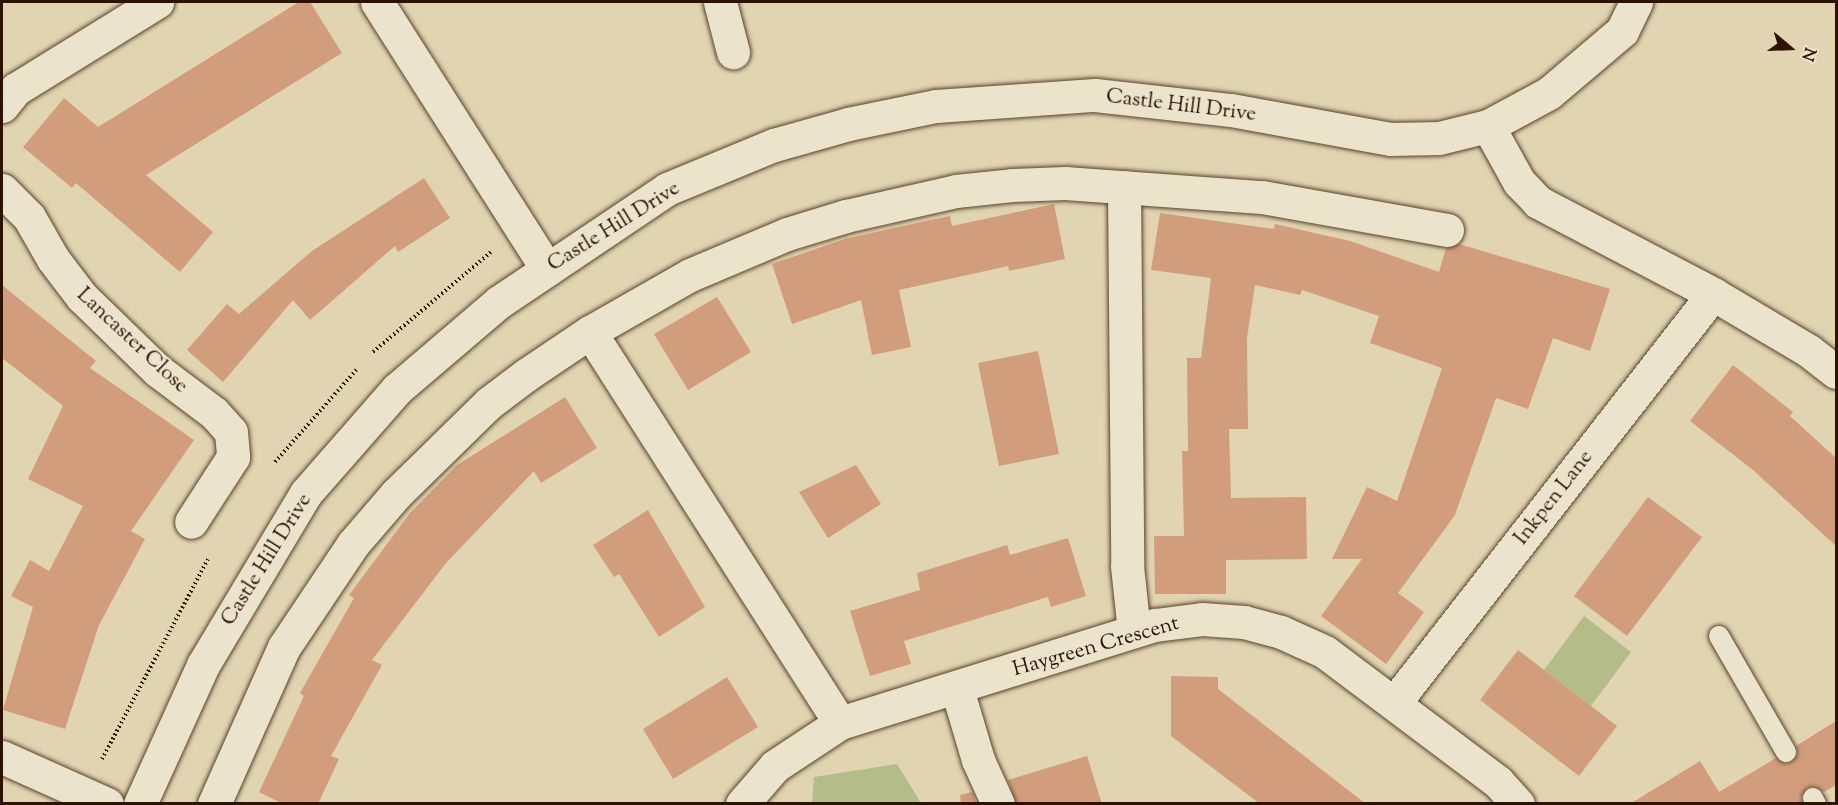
<!DOCTYPE html>
<style>
body{margin:0}
#map{position:relative;width:1838px;height:805px;overflow:hidden;background:#e1d4b0;font-family:"Sorts Mill Goudy",serif}
div>[style]{position:absolute}
.green>*{inset:0;background:#b4bc8a}
.building>*{inset:0;background:#d29d7c}
.path>*{height:4px;margin-top:-2px;transform-origin:0;background:repeating-linear-gradient(90deg,#2b1300 0 1.5px,transparent 0 4.5px)}
.roads{filter:drop-shadow(0 0 2px #58432c) drop-shadow(0 0 2px #58432c)}
.service>*{height:20px;margin:-10px;padding:0 10px;transform-origin:10px;border-radius:10px;background:#ece3cc}
.minor>*{height:33px;margin:-16.5px;padding:0 16.5px;transform-origin:16.5px;border-radius:16.5px;background:#ece3cc}
span{translate:-50% -50%;white-space:nowrap;text-align:center;line-height:1.15;-webkit-text-stroke:4.5px #ece3cc;paint-order:stroke}
.street-label{font-size:21px;color:#2b1300}
.frame{position:absolute;inset:0;border:3px solid #2b1300;pointer-events:none}
.north{position:absolute;left:1760px;top:18px;width:60px;height:60px;-webkit-text-stroke:4px #ece3cc;paint-order:stroke;rotate:109deg;font-size:16px;font-weight:700;line-height:24px;text-align:center;color:#2b1300}
.north::after{content:'';display:block;margin:auto;width:21px;height:27px;background:#2b1300;clip-path:polygon(50% 0,100% 100%,50% 72%,0 100%)}
</style>
<div id="map">
<div class="green">
<div style="clip-path:polygon(1584px 616px,1631px 652px,1591px 706px,1544px 670px)"></div>
<div style="clip-path:polygon(897px 764px,921px 803px,812px 803px,814px 777px)"></div>
</div>
<div class="building">
<div style="clip-path:polygon(299px 2px,310px 2px,342px 53px,146px 175px,213px 232px,180px 272px,76px 183px,72px 188px,23px 147px,64px 98px,98px 127px)"></div>
<div style="clip-path:polygon(424px 178px,450px 218px,398px 252px,395px 246px,310px 320px,293px 300px,223px 382px,187px 350px,227px 304px,239px 314px,312px 251px)"></div>
<div style="clip-path:polygon(1054px 204px,1065px 259px,1009px 271px,1008px 266px,899px 290px,911px 347px,892px 351px,872px 355px,861px 300px,792px 324px,772px 264px,845px 239px,921px 222px,950px 216px,952px 226px)"></div>
<div style="clip-path:polygon(1160px 213px,1274px 229px,1275px 224px,1350px 241px,1439px 272px,1446px 248px,1459px 244px,1610px 289px,1590px 351px,1553px 338px,1528px 409px,1496px 398px,1455px 515px,1398px 593px,1424px 612px,1386px 664px,1321px 616px,1362px 559px,1332px 559px,1367px 487px,1397px 501px,1442px 368px,1370px 343px,1379px 316px,1302px 290px,1300px 295px,1255px 285px,1247px 338px,1248px 429px,1229px 429px,1231px 498px,1306px 497px,1307px 559px,1226px 560px,1226px 594px,1155px 594px,1154px 536px,1184px 536px,1182px 451px,1188px 451px,1187px 358px,1201px 358px,1211px 278px,1151px 270px)"></div>
<div style="clip-path:polygon(2px 285px,96px 361px,90px 368px,194px 440px,131px 531px,145px 539px,99px 625px,65px 729px,3px 710px,33px 607px,11px 596px,30px 560px,49px 571px,83px 506px,28px 479px,63px 406px,2px 358px)"></div>
<div style="clip-path:polygon(717px 297px,751px 352px,688px 390px,654px 334px)"></div>
<div style="clip-path:polygon(1038px 351px,1059px 454px,999px 466px,978px 363px)"></div>
<div style="clip-path:polygon(1733px 365px,1793px 412px,1790px 416px,1836px 458px,1836px 546px,1753px 470px,1690px 421px)"></div>
<div style="clip-path:polygon(565px 397px,597px 448px,541px 483px,534px 471px,446px 563px,372px 660px,382px 665px,331px 756px,339px 759px,318px 804px,283px 804px,259px 792px,304px 696px,300px 693px,354px 598px,349px 595px,410px 513px,457px 465px)"></div>
<div style="clip-path:polygon(856px 465px,881px 504px,828px 538px,799px 492px)"></div>
<div style="clip-path:polygon(1648px 497px,1702px 537px,1627px 636px,1574px 596px)"></div>
<div style="clip-path:polygon(648px 510px,705px 607px,659px 637px,619px 574px,614px 577px,593px 545px)"></div>
<div style="clip-path:polygon(1068px 538px,1086px 596px,1051px 607px,1048px 597px,904px 641px,911px 664px,870px 676px,850px 611px,920px 590px,917px 573px,1007px 545px,1010px 555px)"></div>
<div style="clip-path:polygon(1518px 650px,1617px 726px,1579px 776px,1480px 700px)"></div>
<div style="clip-path:polygon(1171px 676px,1218px 677px,1218px 689px,1366px 804px,1260px 804px,1171px 736px)"></div>
<div style="clip-path:polygon(727px 677px,758px 727px,673px 779px,643px 729px)"></div>
<div style="clip-path:polygon(1836px 721px,1836px 785px,1824px 792px,1814px 786px,1807px 788px,1801px 797px,1802px 804px,1630px 804px,1700px 761px,1719px 792px,1776px 758px,1785px 764px,1792px 762px,1798px 753px,1796px 746px)"></div>
<div style="clip-path:polygon(1087px 756px,1102px 804px,1016px 804px,1008px 780px)"></div>
<div style="clip-path:polygon(972px 792px,977px 804px,961px 804px,960px 795px)"></div>
</div>
<div class="path">
<div style="left:373px;top:352px;width:155px;rotate:-40.3deg"></div>
<div style="left:275px;top:462px;width:125px;rotate:-48.6deg"></div>
<div style="left:102px;top:759px;width:226px;rotate:-62.1deg"></div>
</div>
<div class="roads">
<div class="service">
<div style="left:1719px;top:636px;width:134px;rotate:60deg"></div>
<div style="left:1813px;top:798px;width:7px;rotate:63deg"></div>
</div>
<div class="minor">
<div style="left:377px;top:2px;width:317px;rotate:57.5deg"></div>
<div style="left:720px;top:2px;width:52px;rotate:75.4deg"></div>
<div style="left:2px;top:106px;width:22px;rotate:-51deg"></div>
<div style="left:16px;top:89px;width:166px;rotate:-31.7deg"></div>
<div style="left:1488px;top:126px;width:64px;rotate:61deg"></div>
<div style="left:1519px;top:182px;width:28px;rotate:46deg"></div>
<div style="left:1538px;top:202px;width:198px;rotate:27.7deg"></div>
<div style="left:1713px;top:294px;width:112px;rotate:30.7deg"></div>
<div style="left:1809px;top:351px;width:34px;rotate:38deg"></div>
<div style="left:1124px;top:187px;width:379px;rotate:89.5deg"></div>
<div style="left:1127px;top:566px;width:65px;rotate:83.9deg"></div>
<div style="left:2px;top:190px;width:38px;rotate:45deg"></div>
<div style="left:29px;top:217px;width:48px;rotate:60.3deg"></div>
<div style="left:53px;top:259px;width:48px;rotate:52.7deg"></div>
<div style="left:82px;top:297px;width:105px;rotate:44.2deg"></div>
<div style="left:157px;top:370px;width:71px;rotate:37deg"></div>
<div style="left:214px;top:413px;width:25px;rotate:48deg"></div>
<div style="left:231px;top:432px;width:25px;rotate:85deg"></div>
<div style="left:233px;top:457px;width:77px;rotate:122.9deg"></div>
<div style="left:590px;top:332px;width:464px;rotate:57.4deg"></div>
<div style="left:840px;top:723px;width:330px;rotate:-17.3deg"></div>
<div style="left:1155px;top:625px;width:47px;rotate:-7.3deg"></div>
<div style="left:1202px;top:619px;width:42px;rotate:4.1deg"></div>
<div style="left:1244px;top:622px;width:38px;rotate:15deg"></div>
<div style="left:1281px;top:632px;width:48px;rotate:24.4deg"></div>
<div style="left:1325px;top:652px;width:216px;rotate:36.9deg"></div>
<div style="left:1498px;top:782px;width:30px;rotate:48deg"></div>
<div style="left:957px;top:689px;width:74px;rotate:73.5deg"></div>
<div style="left:978px;top:760px;width:48px;rotate:65.6deg"></div>
<div style="left:1395px;top:702px;width:517px;rotate:-52.07deg"></div>
<div style="left:2px;top:757px;width:115px;rotate:24.1deg"></div>
<div style="left:140px;top:804px;width:153px;rotate:-65.6deg"></div>
<div style="left:203px;top:665px;width:200px;rotate:-59.1deg"></div>
<div style="left:306px;top:493px;width:138px;rotate:-48.8deg"></div>
<div style="left:397px;top:389px;width:134px;rotate:-40.5deg"></div>
<div style="left:499px;top:302px;width:202px;rotate:-33.9deg"></div>
<div style="left:667px;top:189px;width:116px;rotate:-22.4deg"></div>
<div style="left:774px;top:145px;width:77px;rotate:-15.8deg"></div>
<div style="left:848px;top:124px;width:90px;rotate:-11.6deg"></div>
<div style="left:936px;top:106px;width:159px;rotate:-4deg"></div>
<div style="left:1095px;top:95px;width:137px;rotate:6.3deg"></div>
<div style="left:1231px;top:110px;width:162px;rotate:10.3deg"></div>
<div style="left:1390px;top:139px;width:49px;rotate:-1.2deg"></div>
<div style="left:1439px;top:138px;width:50px;rotate:-13.8deg"></div>
<div style="left:1488px;top:126px;width:69px;rotate:-28.4deg"></div>
<div style="left:1549px;top:93px;width:96px;rotate:-40.3deg"></div>
<div style="left:1622px;top:31px;width:32px;rotate:-64deg"></div>
<div style="left:214px;top:804px;width:172px;rotate:-66deg"></div>
<div style="left:284px;top:647px;width:124px;rotate:-56.2deg"></div>
<div style="left:353px;top:544px;width:66px;rotate:-49.3deg"></div>
<div style="left:396px;top:494px;width:130px;rotate:-44.4deg"></div>
<div style="left:489px;top:403px;width:46px;rotate:-37.1deg"></div>
<div style="left:526px;top:375px;width:77px;rotate:-33.9deg"></div>
<div style="left:590px;top:332px;width:115px;rotate:-29.7deg"></div>
<div style="left:690px;top:275px;width:105px;rotate:-22.9deg"></div>
<div style="left:787px;top:234px;width:62px;rotate:-17deg"></div>
<div style="left:846px;top:216px;width:113px;rotate:-12.8deg"></div>
<div style="left:956px;top:191px;width:56px;rotate:-6.1deg"></div>
<div style="left:1012px;top:185px;width:53px;rotate:-2.2deg"></div>
<div style="left:1065px;top:183px;width:197px;rotate:4.1deg"></div>
<div style="left:1262px;top:197px;width:188px;rotate:10.1deg"></div>
<div style="left:742px;top:804px;width:50px;rotate:-49deg"></div>
<div style="left:775px;top:766px;width:78px;rotate:-33.5deg"></div>
</div>
</div>
<div class="street-label">
<span style="left:1181px;top:106px;rotate:7deg">Castle Hill Drive</span>
<span style="left:614px;top:227px;rotate:-32deg">Castle Hill Drive</span>
<span style="left:132px;top:341px;rotate:43deg">Lancaster Close</span>
<span style="left:1554px;top:498px;rotate:-52deg">Inkpen Lane</span>
<span style="left:267px;top:560px;rotate:-58deg">Castle Hill Drive</span>
<span style="left:1096px;top:647px;rotate:-16deg">Haygreen Crescent</span>
</div>
<div class="frame"></div>
<div class="north">N</div>
</div>
